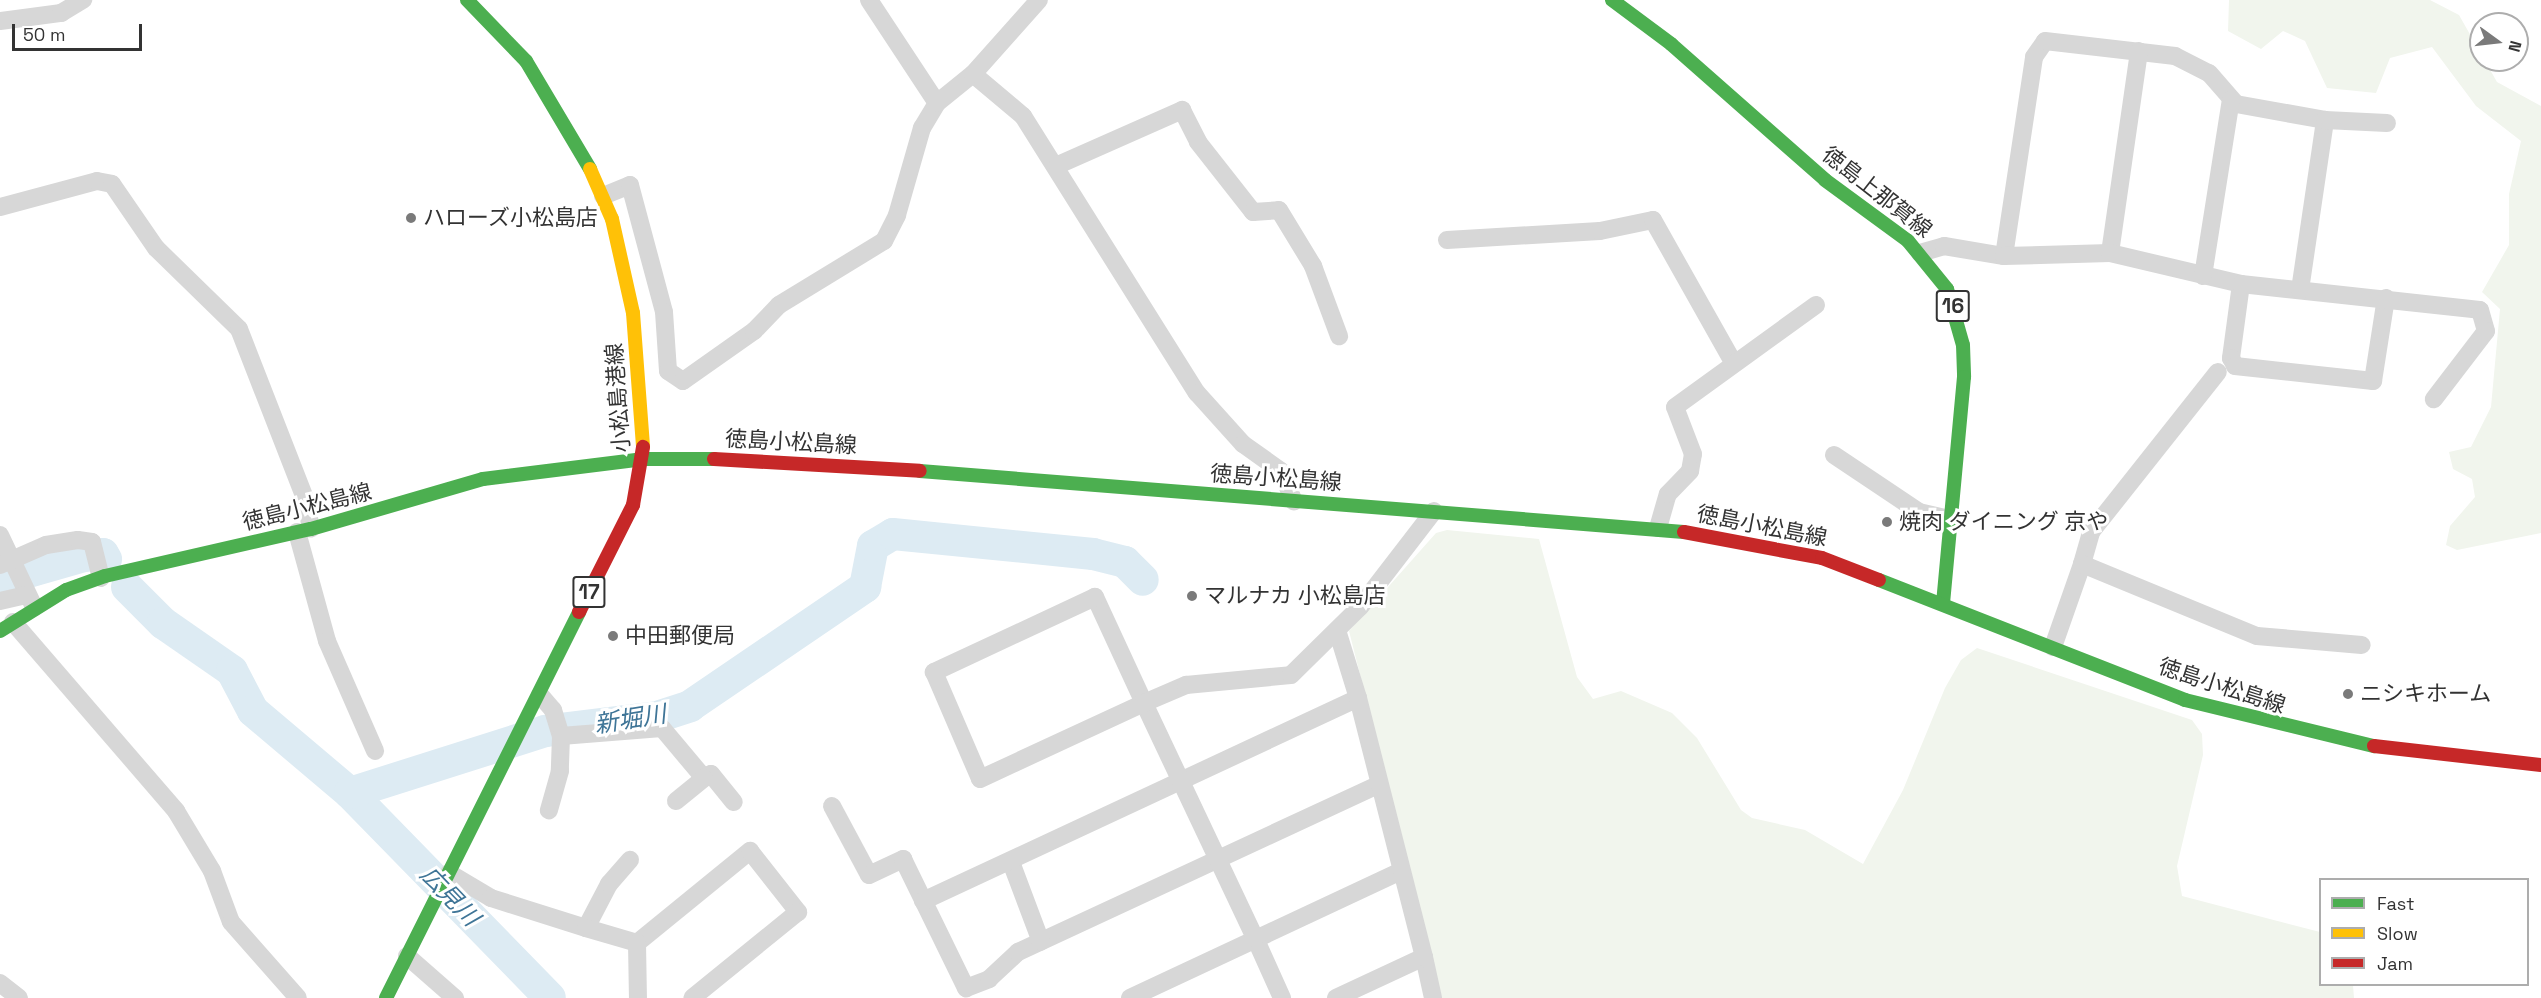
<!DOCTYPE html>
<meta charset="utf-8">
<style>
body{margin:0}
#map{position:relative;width:2541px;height:998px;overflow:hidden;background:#fff;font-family:"Space Grotesk","Noto Sans JP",sans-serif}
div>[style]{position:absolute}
.green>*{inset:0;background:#f1f5ed}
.river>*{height:32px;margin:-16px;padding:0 16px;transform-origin:16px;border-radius:16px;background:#ddebf3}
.street>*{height:18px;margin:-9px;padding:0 9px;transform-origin:9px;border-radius:9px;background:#d7d7d7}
.fast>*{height:14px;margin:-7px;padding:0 7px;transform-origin:7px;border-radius:7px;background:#4caf50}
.slow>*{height:14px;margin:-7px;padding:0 7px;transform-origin:7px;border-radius:7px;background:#ffc107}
.jam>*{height:14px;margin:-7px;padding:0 7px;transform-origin:7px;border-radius:7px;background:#c62828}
.dots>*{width:16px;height:16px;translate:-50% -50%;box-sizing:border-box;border:3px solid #fff;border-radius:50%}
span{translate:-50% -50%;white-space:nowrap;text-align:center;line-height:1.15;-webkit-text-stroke:6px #fff;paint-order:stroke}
.shield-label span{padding:2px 4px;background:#fff;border:2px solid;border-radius:4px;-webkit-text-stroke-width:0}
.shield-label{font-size:21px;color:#333;font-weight:700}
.street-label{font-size:22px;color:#333}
.poi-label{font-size:22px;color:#333}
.left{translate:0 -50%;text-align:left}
.water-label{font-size:24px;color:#3f7597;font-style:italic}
.legend{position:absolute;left:2319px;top:878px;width:210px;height:108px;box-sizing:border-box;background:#fff;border:2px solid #adadad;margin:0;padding:8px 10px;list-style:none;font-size:18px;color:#333}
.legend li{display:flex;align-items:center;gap:12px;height:30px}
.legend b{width:30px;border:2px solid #adadad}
.north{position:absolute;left:2469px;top:12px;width:60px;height:60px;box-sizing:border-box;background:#fff;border:2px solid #adadad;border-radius:50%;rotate:105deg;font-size:16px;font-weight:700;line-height:24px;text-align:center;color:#333}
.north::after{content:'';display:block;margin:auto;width:21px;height:27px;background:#7a7a7a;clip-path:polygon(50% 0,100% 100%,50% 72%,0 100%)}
.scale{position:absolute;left:12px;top:24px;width:130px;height:27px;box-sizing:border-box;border:3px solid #333;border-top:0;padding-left:8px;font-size:18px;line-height:21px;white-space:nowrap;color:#333;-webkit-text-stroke:4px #fff;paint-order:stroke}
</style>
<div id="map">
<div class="green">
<div style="clip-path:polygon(2229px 0,2430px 0,2459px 15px,2497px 82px,2541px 106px,2541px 533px,2457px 550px,2446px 545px,2450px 526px,2475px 497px,2472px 479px,2453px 469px,2449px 452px,2471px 447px,2491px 407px,2500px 309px,2482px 292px,2509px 245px,2509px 194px,2521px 141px,2476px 106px,2432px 47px,2390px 58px,2376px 93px,2327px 88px,2305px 41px,2283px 31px,2261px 49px,2228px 31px)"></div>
<div style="clip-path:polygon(1447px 530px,1539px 539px,1577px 677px,1593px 699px,1621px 691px,1672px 713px,1697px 738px,1741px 810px,1752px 818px,1805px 830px,1863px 864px,1903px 790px,1945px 688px,1961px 660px,1977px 648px,2192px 720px,2202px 734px,2203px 755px,2177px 866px,2182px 896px,2320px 932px,2320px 984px,2353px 985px,2354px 998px,1442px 998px,1349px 631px,1436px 533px)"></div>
</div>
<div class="river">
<div style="left:0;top:580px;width:87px;rotate:-15.9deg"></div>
<div style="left:84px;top:556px;width:19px;rotate:-6deg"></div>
<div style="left:103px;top:554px;width:6px;rotate:59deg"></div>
<div style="left:127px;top:587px;width:51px;rotate:45deg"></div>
<div style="left:163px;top:623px;width:84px;rotate:34.8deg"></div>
<div style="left:232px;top:671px;width:45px;rotate:62.3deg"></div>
<div style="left:253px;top:711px;width:127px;rotate:40.2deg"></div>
<div style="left:350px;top:793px;width:286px;rotate:45.7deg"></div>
<div style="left:350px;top:793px;width:205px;rotate:-17.6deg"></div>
<div style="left:545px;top:731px;width:113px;rotate:-7.1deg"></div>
<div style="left:657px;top:717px;width:35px;rotate:-18deg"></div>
<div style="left:690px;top:706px;width:212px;rotate:-34.2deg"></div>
<div style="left:865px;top:587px;width:42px;rotate:-79deg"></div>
<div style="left:873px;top:546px;width:23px;rotate:-31deg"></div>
<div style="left:893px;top:534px;width:201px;rotate:5.7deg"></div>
<div style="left:1093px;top:554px;width:33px;rotate:14deg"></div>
<div style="left:1125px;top:562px;width:25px;rotate:45deg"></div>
</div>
<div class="street">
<div style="left:869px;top:0;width:123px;rotate:56.6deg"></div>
<div style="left:0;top:21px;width:62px;rotate:-7.5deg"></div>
<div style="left:61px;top:13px;width:26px;rotate:-31deg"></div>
<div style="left:973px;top:74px;width:65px;rotate:40deg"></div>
<div style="left:1023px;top:116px;width:327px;rotate:57.9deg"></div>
<div style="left:1197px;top:393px;width:69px;rotate:48deg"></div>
<div style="left:1243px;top:444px;width:47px;rotate:35.4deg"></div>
<div style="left:1281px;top:471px;width:33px;rotate:67deg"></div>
<div style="left:1058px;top:165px;width:136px;rotate:-23.9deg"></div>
<div style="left:1182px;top:110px;width:36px;rotate:63deg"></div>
<div style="left:1198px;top:142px;width:89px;rotate:51.8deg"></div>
<div style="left:1253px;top:212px;width:26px;rotate:-4deg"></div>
<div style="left:1279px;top:210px;width:66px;rotate:58.7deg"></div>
<div style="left:1313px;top:266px;width:75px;rotate:69.6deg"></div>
<div style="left:603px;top:196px;width:29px;rotate:-22deg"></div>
<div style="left:630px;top:185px;width:131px;rotate:75deg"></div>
<div style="left:664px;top:312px;width:59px;rotate:86.1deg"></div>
<div style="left:668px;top:371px;width:18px;rotate:34deg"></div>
<div style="left:683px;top:381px;width:87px;rotate:-35.2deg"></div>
<div style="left:754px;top:331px;width:36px;rotate:-46deg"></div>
<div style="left:779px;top:305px;width:123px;rotate:-31.4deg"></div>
<div style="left:884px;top:241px;width:29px;rotate:-63deg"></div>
<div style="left:897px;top:215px;width:91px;rotate:-74deg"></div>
<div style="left:922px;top:128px;width:29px;rotate:-59deg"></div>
<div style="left:937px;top:103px;width:46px;rotate:-38.9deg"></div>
<div style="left:973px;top:74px;width:99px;rotate:-48.3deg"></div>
<div style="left:0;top:207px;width:100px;rotate:-15deg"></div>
<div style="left:97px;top:181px;width:15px;rotate:11deg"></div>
<div style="left:112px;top:184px;width:78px;rotate:55.5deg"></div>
<div style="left:156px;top:248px;width:116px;rotate:44.3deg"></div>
<div style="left:239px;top:329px;width:185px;rotate:68.7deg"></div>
<div style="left:306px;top:501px;width:28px;rotate:80deg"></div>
<div style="left:1447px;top:240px;width:153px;rotate:-3.4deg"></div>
<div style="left:1600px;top:231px;width:54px;rotate:-11.7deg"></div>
<div style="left:1653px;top:220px;width:165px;rotate:60.6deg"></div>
<div style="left:1920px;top:253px;width:25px;rotate:-16deg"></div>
<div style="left:1944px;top:246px;width:61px;rotate:9.5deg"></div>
<div style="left:2004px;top:256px;width:201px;rotate:-81.4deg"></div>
<div style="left:2034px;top:57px;width:19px;rotate:-55deg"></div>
<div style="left:2045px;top:41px;width:131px;rotate:6.6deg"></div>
<div style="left:2175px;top:56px;width:38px;rotate:27deg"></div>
<div style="left:2209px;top:73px;width:41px;rotate:48.9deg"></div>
<div style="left:2236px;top:104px;width:90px;rotate:10.2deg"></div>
<div style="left:2110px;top:253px;width:204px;rotate:-81.8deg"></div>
<div style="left:2004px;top:256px;width:106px;rotate:-1.6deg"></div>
<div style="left:2110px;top:253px;width:135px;rotate:13.3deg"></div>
<div style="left:2241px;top:284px;width:75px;rotate:97.7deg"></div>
<div style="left:2231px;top:358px;width:9px;rotate:63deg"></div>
<div style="left:2235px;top:366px;width:139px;rotate:6.2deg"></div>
<div style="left:2373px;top:381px;width:84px;rotate:-81.1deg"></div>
<div style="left:2203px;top:276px;width:178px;rotate:-81deg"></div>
<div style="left:2241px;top:284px;width:240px;rotate:6.2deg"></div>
<div style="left:2480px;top:310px;width:22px;rotate:74deg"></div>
<div style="left:2486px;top:331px;width:86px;rotate:127.4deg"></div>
<div style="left:2300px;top:290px;width:172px;rotate:-81.6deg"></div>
<div style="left:2325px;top:120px;width:62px;rotate:2.8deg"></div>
<div style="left:1834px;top:455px;width:102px;rotate:33.8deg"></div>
<div style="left:1919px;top:512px;width:36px;rotate:13deg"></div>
<div style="left:1658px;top:528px;width:35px;rotate:-74deg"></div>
<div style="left:1668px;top:494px;width:32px;rotate:-46deg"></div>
<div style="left:1690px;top:471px;width:17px;rotate:-80deg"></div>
<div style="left:1693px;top:454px;width:50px;rotate:-111deg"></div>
<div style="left:1675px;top:407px;width:174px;rotate:-35.9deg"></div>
<div style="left:297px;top:532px;width:113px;rotate:74.6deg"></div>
<div style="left:327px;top:641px;width:120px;rotate:66.4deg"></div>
<div style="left:0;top:535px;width:80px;rotate:64.7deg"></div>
<div style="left:2082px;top:564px;width:33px;rotate:-74deg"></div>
<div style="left:2091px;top:532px;width:204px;rotate:-51.6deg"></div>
<div style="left:0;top:565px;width:50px;rotate:-23.5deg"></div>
<div style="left:46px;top:545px;width:32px;rotate:-9deg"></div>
<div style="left:78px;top:540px;width:14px;rotate:8deg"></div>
<div style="left:92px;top:542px;width:37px;rotate:76deg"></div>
<div style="left:0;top:601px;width:28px;rotate:-13deg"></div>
<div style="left:13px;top:622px;width:250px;rotate:49.2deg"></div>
<div style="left:176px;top:811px;width:70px;rotate:59deg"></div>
<div style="left:212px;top:871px;width:54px;rotate:69.6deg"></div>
<div style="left:231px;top:922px;width:101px;rotate:48.6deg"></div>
<div style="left:2053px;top:647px;width:88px;rotate:-70.7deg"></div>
<div style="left:2082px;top:564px;width:189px;rotate:22.4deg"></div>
<div style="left:2257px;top:636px;width:105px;rotate:4.9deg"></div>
<div style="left:540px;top:695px;width:20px;rotate:49deg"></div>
<div style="left:553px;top:710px;width:27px;rotate:73deg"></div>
<div style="left:561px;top:736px;width:35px;rotate:92deg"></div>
<div style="left:560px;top:771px;width:41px;rotate:105.8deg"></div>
<div style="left:561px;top:736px;width:101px;rotate:-4.5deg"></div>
<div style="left:662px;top:728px;width:65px;rotate:50deg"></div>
<div style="left:704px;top:778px;width:8px;rotate:-30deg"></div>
<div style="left:711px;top:774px;width:36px;rotate:51deg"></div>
<div style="left:676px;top:801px;width:36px;rotate:-39deg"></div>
<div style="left:832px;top:806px;width:78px;rotate:61.8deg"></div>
<div style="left:869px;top:875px;width:38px;rotate:-25deg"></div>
<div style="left:903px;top:859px;width:144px;rotate:64deg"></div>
<div style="left:966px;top:988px;width:25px;rotate:-21deg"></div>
<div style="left:989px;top:979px;width:40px;rotate:-43deg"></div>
<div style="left:1018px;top:952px;width:397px;rotate:-24.9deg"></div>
<div style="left:1011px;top:862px;width:85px;rotate:69.4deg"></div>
<div style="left:449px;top:873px;width:49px;rotate:30.8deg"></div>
<div style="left:491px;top:898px;width:100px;rotate:17.5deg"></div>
<div style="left:586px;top:928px;width:50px;rotate:-62.4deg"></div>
<div style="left:609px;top:884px;width:32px;rotate:-49deg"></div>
<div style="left:923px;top:901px;width:480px;rotate:-25deg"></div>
<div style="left:1358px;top:698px;width:71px;rotate:-107.2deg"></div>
<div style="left:586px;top:928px;width:53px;rotate:16.4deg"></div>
<div style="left:637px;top:943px;width:146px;rotate:-39.2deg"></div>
<div style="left:750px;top:851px;width:78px;rotate:51.8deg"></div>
<div style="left:798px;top:912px;width:136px;rotate:140.9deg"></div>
<div style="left:637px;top:943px;width:55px;rotate:89deg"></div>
<div style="left:407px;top:956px;width:64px;rotate:41.2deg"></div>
<div style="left:1424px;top:957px;width:42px;rotate:77.6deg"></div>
<div style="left:0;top:983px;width:24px;rotate:38deg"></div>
<div style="left:1130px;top:998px;width:299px;rotate:-25.1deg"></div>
<div style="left:1282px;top:998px;width:66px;rotate:-114.2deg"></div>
<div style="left:1255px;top:938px;width:260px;rotate:-115.3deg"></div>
<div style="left:1144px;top:703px;width:117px;rotate:-114.8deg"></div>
<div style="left:1095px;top:597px;width:178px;rotate:155deg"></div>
<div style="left:934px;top:672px;width:116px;rotate:66.7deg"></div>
<div style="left:980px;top:779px;width:181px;rotate:-24.9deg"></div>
<div style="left:1144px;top:703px;width:46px;rotate:-23.2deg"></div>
<div style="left:1186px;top:685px;width:105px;rotate:-5.4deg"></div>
<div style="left:1291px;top:675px;width:97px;rotate:-44.6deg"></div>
<div style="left:1360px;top:607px;width:121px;rotate:-52.4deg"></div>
<div style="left:1336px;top:998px;width:97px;rotate:-25deg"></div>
<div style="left:1424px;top:957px;width:267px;rotate:-104.3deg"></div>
</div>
<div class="fast">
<div style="left:467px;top:0;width:85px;rotate:46deg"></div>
<div style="left:526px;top:61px;width:126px;rotate:59.3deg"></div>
<div style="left:1612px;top:0;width:74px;rotate:36.7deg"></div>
<div style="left:1671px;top:44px;width:205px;rotate:41.4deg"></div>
<div style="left:1825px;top:180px;width:103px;rotate:36.3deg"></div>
<div style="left:1908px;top:241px;width:62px;rotate:50.9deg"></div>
<div style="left:1947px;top:289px;width:58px;rotate:74.1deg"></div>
<div style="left:1963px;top:345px;width:32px;rotate:88deg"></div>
<div style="left:1964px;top:377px;width:228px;rotate:95.3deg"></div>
<div style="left:920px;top:471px;width:766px;rotate:4.56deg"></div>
<div style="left:1879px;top:580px;width:329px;rotate:21.4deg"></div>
<div style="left:2185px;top:700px;width:195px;rotate:13.7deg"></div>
<div style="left:0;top:631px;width:78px;rotate:-31.8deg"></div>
<div style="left:66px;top:590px;width:41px;rotate:-19.7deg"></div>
<div style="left:105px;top:576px;width:211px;rotate:-12.9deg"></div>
<div style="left:311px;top:529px;width:179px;rotate:-16.2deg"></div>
<div style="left:483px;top:479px;width:162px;rotate:-7.1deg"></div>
<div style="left:644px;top:459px;width:70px"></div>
<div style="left:386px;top:998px;width:432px;rotate:-63.4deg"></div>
</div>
<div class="slow">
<div style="left:590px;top:169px;width:55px;rotate:66.3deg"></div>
<div style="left:612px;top:219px;width:96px;rotate:77.4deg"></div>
<div style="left:633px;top:313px;width:134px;rotate:85.7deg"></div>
</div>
<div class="jam">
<div style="left:714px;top:459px;width:206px;rotate:3.3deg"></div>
<div style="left:1684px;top:532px;width:140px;rotate:10.7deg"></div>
<div style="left:1822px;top:558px;width:61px;rotate:21.1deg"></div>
<div style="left:579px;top:612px;width:120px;rotate:-63.2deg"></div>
<div style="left:633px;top:505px;width:59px;rotate:-80.2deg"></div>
<div style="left:2374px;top:746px;width:168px;rotate:6.5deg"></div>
</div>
<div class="dots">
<div style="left:411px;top:218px;background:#7a7a7a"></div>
<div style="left:1887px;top:522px;background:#7a7a7a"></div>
<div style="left:1192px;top:596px;background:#7a7a7a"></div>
<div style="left:613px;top:636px;background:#7a7a7a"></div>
<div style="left:2348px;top:694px;background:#7a7a7a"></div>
</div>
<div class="shield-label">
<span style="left:1953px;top:306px">16</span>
<span style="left:589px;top:592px">17</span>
</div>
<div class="street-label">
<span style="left:1877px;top:192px;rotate:38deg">徳島上那賀線</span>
<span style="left:618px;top:398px;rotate:-94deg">小松島港線</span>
<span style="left:791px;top:442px;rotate:3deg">徳島小松島線</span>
<span style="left:1276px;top:478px;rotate:4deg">徳島小松島線</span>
<span style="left:307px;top:507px;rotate:-14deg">徳島小松島線</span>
<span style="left:1762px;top:526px;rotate:11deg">徳島小松島線</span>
<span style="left:2222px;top:686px;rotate:18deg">徳島小松島線</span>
</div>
<div class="poi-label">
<span class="left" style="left:423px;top:218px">ハローズ小松島店</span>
<span class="left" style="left:1899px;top:522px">焼肉 ダイニング 京や</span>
<span class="left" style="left:1204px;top:596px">マルナカ 小松島店</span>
<span class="left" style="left:625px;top:636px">中田郵便局</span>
<span class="left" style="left:2360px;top:694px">ニシキホーム</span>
</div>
<div class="water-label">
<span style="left:630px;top:719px;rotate:-9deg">新堀川</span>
<span style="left:450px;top:896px;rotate:46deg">広見川</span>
</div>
<ul class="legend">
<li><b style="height:8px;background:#4caf50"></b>Fast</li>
<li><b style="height:8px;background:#ffc107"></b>Slow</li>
<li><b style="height:8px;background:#c62828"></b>Jam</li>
</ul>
<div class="north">N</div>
<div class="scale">50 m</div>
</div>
